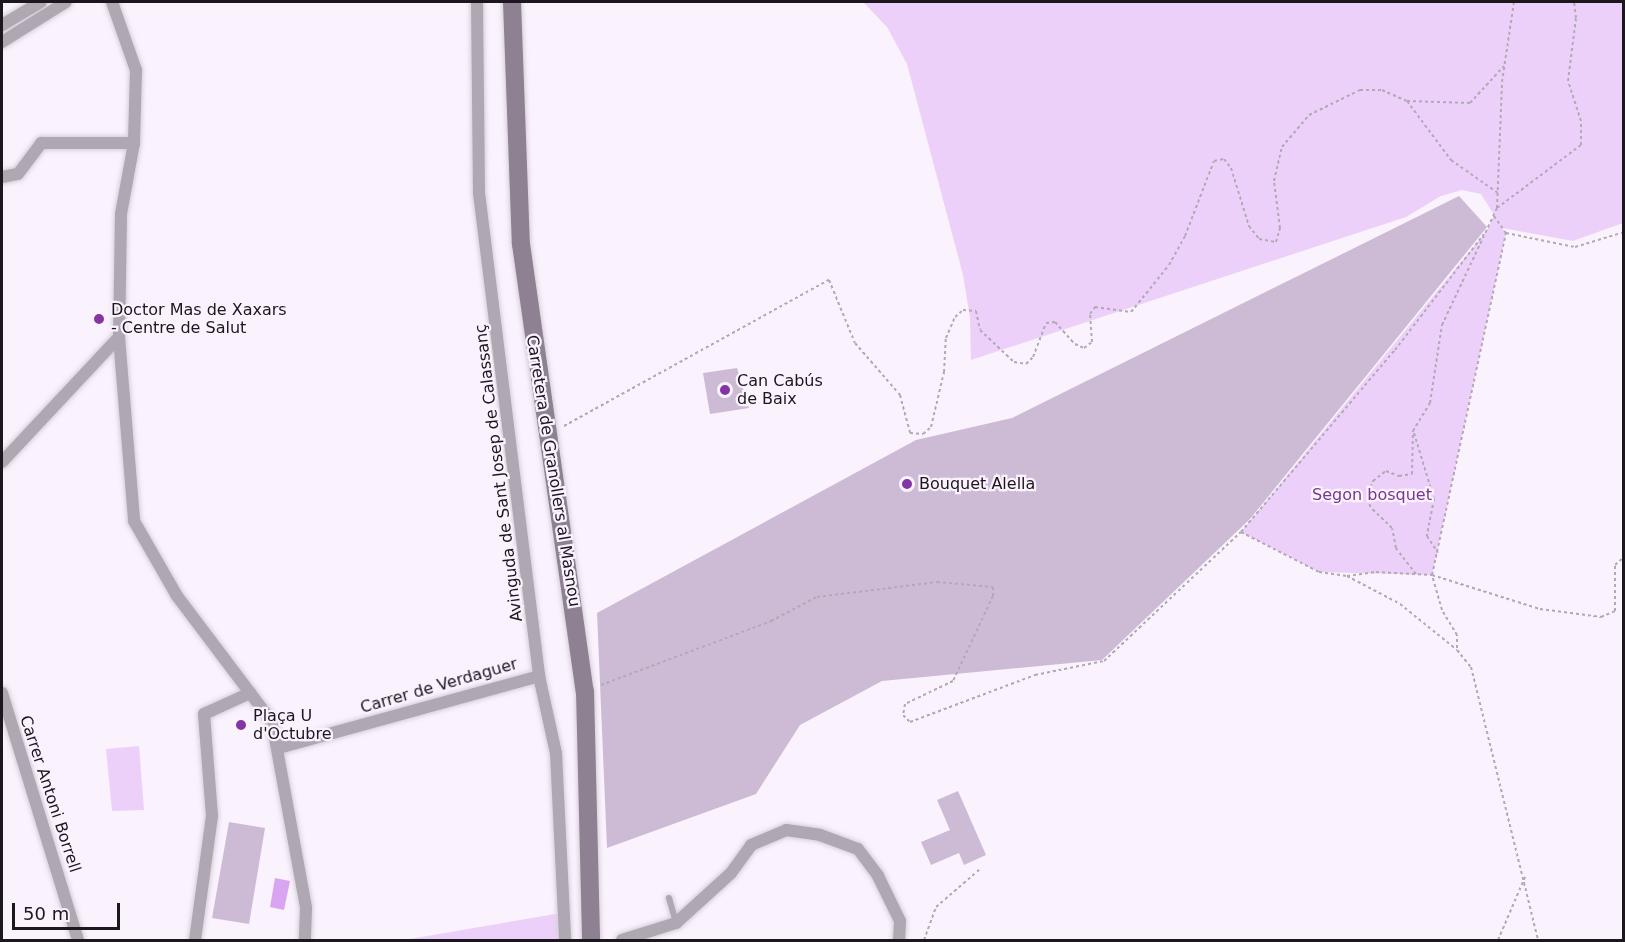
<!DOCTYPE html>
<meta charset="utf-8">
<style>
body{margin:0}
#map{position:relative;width:1625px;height:942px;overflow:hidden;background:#faf2fd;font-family:"DejaVu Sans",sans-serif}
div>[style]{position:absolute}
.green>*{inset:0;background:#edd0fa}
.water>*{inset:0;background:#daa5f0}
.building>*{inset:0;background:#cdbbd6}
.path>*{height:2px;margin-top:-1px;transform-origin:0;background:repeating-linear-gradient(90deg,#b1aab4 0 3px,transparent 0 6px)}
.roads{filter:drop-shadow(0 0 2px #d6cfd9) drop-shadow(0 0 2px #d6cfd9)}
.lane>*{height:6px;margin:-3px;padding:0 3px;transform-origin:3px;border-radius:3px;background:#afa7b2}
.street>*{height:12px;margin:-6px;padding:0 6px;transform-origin:6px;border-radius:6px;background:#afa7b2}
.secondary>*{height:18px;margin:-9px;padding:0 9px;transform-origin:9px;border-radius:9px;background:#8d8192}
.dots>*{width:16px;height:16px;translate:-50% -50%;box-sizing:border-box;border:3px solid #faf2fd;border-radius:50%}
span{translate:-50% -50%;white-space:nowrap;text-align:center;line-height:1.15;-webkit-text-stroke:4.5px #faf2fd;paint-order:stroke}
.poi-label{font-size:16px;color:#1c161f}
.left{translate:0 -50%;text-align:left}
.street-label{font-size:16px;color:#1c161f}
.park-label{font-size:16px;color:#76378f}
.frame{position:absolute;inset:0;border:3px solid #1c161f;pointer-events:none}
.scale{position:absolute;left:12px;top:903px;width:108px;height:27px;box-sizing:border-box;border:3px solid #1c161f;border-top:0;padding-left:8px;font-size:18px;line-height:21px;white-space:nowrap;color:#1c161f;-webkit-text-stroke:4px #faf2fd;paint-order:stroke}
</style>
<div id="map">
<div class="green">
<div style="clip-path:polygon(863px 2px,1623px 2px,1623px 223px,1573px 241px,1502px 228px,1506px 233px,1432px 575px,1319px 572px,1241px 532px,1487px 230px,1494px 216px,1496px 218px,1481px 194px,1462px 190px,1441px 196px,1406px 217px,971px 360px,970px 318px,963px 275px,907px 64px,887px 27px)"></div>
<div style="clip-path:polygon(139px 746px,144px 810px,112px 811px,106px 749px)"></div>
<div style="clip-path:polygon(561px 913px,562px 940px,404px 940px)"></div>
</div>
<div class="water">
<div style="clip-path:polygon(275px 878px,290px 881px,284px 910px,270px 907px)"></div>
</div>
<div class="building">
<div style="clip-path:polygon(1459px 196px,1487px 227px,1250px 519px,1102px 660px,882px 681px,800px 725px,756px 794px,607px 848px,597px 613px,916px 440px,1012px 418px)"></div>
<div style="clip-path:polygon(737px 368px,749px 408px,710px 414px,703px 373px)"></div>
<div style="clip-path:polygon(958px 791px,986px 855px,964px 865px,959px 853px,931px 865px,921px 842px,950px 830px,937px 800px)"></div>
<div style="clip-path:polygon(229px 822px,265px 828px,249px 924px,212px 918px)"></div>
</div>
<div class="path">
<div style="left:1407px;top:101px;width:63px;rotate:1.8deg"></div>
<div style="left:1470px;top:103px;width:50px;rotate:-47.4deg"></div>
<div style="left:1497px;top:208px;width:105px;rotate:-36.9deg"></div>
<div style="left:1581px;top:145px;width:24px;rotate:-90deg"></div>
<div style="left:1581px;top:121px;width:42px;rotate:-108deg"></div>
<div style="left:1568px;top:81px;width:64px;rotate:-82.8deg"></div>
<div style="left:1576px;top:18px;width:16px;rotate:-97deg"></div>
<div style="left:1494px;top:216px;width:21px;rotate:55deg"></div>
<div style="left:1506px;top:233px;width:70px;rotate:11.5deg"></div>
<div style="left:1575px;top:247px;width:51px;rotate:-17deg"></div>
<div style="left:564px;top:426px;width:303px;rotate:-28.9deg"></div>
<div style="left:829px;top:280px;width:68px;rotate:67.6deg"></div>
<div style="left:855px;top:343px;width:69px;rotate:49.1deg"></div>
<div style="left:900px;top:395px;width:39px;rotate:75deg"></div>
<div style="left:910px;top:433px;width:13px;rotate:4deg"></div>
<div style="left:923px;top:434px;width:11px;rotate:-41deg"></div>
<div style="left:931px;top:427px;width:57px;rotate:-76.7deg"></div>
<div style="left:944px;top:372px;width:34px;rotate:-87deg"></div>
<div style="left:946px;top:338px;width:23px;rotate:-67deg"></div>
<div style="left:955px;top:317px;width:11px;rotate:-41deg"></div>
<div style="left:963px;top:310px;width:13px;rotate:4deg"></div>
<div style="left:976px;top:311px;width:19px;rotate:78deg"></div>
<div style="left:980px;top:330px;width:47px;rotate:43.3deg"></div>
<div style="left:1014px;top:362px;width:12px;rotate:9deg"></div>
<div style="left:1026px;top:364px;width:10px;rotate:-45deg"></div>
<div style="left:1033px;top:357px;width:36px;rotate:-69deg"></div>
<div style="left:1046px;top:323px;width:9px;rotate:-6deg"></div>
<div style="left:1055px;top:322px;width:30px;rotate:48deg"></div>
<div style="left:1075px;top:344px;width:10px;rotate:24deg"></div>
<div style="left:1084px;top:348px;width:10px;rotate:-37deg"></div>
<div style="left:1092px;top:342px;width:28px;rotate:-94deg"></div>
<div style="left:1090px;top:314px;width:9px;rotate:-54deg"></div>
<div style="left:1095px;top:307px;width:36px;rotate:8deg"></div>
<div style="left:1131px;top:312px;width:60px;rotate:-51deg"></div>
<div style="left:1169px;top:265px;width:33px;rotate:-61deg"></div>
<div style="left:1185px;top:236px;width:80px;rotate:-68.9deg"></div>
<div style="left:1214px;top:161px;width:10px;rotate:-11deg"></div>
<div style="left:1224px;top:159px;width:11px;rotate:52deg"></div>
<div style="left:1231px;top:168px;width:61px;rotate:72.8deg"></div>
<div style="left:1249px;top:226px;width:16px;rotate:52deg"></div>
<div style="left:1259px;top:239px;width:17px;rotate:10deg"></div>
<div style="left:1276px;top:242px;width:15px;rotate:-74deg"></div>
<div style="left:1280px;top:228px;width:47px;rotate:-97.3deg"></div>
<div style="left:1274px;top:181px;width:35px;rotate:-77deg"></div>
<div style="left:1282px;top:147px;width:42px;rotate:-49.8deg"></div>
<div style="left:1309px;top:115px;width:57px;rotate:-26.1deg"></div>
<div style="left:1360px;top:90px;width:22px"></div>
<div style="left:1382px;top:90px;width:27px;rotate:24deg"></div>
<div style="left:1407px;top:101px;width:74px;rotate:53.3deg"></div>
<div style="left:1451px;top:160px;width:57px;rotate:35.1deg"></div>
<div style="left:1414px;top:433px;width:69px;rotate:73.1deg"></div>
<div style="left:1434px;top:499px;width:38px;rotate:101deg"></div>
<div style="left:1427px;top:536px;width:20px;rotate:57deg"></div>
<div style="left:1241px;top:532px;width:238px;rotate:-49.8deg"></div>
<div style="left:1395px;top:350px;width:146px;rotate:-52.5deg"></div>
<div style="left:1416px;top:574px;width:33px;rotate:-128deg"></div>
<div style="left:1396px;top:548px;width:20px;rotate:-101deg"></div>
<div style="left:1392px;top:528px;width:30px;rotate:-136deg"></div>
<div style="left:1370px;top:507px;width:14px;rotate:-94deg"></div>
<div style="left:1369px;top:493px;width:13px;rotate:-72deg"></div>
<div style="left:1373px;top:481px;width:16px;rotate:-38deg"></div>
<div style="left:1386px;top:471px;width:14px;rotate:21deg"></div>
<div style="left:1399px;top:476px;width:13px;rotate:-9deg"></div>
<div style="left:1412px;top:474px;width:43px;rotate:-88.7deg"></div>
<div style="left:1413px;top:431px;width:33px;rotate:-59deg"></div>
<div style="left:1430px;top:403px;width:79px;rotate:-81.3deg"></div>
<div style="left:1442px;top:325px;width:129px;rotate:-64.8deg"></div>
<div style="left:1497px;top:208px;width:126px;rotate:-87.7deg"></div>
<div style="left:1502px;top:82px;width:81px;rotate:-81.5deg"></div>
<div style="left:1347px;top:576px;width:60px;rotate:27.8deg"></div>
<div style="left:1400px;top:604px;width:73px;rotate:38.9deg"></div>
<div style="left:1457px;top:650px;width:22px;rotate:51deg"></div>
<div style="left:1471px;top:667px;width:281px;rotate:76.2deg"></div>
<div style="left:1457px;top:648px;width:13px;rotate:-90deg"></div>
<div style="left:1457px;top:635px;width:29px;rotate:-121deg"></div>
<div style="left:1442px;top:610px;width:36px;rotate:-106deg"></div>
<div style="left:1432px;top:575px;width:113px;rotate:17.5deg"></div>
<div style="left:1540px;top:609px;width:62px;rotate:7.5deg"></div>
<div style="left:1601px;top:617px;width:15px;rotate:-23deg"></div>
<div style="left:1615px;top:611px;width:46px;rotate:-90deg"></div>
<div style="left:1615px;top:565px;width:12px;rotate:-42deg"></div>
<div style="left:601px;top:685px;width:182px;rotate:-20.6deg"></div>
<div style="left:771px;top:621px;width:52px;rotate:-27.6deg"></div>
<div style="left:817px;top:597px;width:121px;rotate:-7.1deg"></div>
<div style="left:937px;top:582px;width:56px;rotate:5.1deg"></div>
<div style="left:993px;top:587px;width:9px;rotate:90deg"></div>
<div style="left:993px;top:596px;width:94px;rotate:115.2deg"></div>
<div style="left:953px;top:681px;width:53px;rotate:154.4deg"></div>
<div style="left:905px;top:704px;width:11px;rotate:100deg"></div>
<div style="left:903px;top:715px;width:10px;rotate:45deg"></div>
<div style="left:910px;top:722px;width:134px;rotate:-20.6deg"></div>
<div style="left:1035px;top:675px;width:70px;rotate:-11.5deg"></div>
<div style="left:1104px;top:661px;width:188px;rotate:-43.3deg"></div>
<div style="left:1241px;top:532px;width:88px;rotate:27.1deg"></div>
<div style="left:1319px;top:572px;width:28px;rotate:8deg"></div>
<div style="left:1347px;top:576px;width:29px;rotate:-8deg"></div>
<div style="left:1376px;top:572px;width:56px;rotate:3.1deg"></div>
<div style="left:1432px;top:575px;width:350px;rotate:-77.8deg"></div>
<div style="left:924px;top:940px;width:35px;rotate:-70deg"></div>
<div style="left:936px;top:907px;width:57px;rotate:-40.7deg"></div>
<div style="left:1498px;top:940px;width:69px;rotate:-66.8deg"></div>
</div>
<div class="roads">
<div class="lane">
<div style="left:669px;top:898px;width:26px;rotate:74deg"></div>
</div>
<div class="street">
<div style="left:112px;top:2px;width:72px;rotate:70.6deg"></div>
<div style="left:136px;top:70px;width:73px;rotate:91.6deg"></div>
<div style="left:134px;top:143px;width:72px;rotate:100.4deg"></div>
<div style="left:121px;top:214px;width:123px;rotate:90.9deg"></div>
<div style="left:119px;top:337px;width:185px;rotate:85.3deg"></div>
<div style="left:134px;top:521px;width:86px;rotate:60.2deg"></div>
<div style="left:177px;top:596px;width:158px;rotate:53deg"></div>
<div style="left:272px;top:722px;width:189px;rotate:79.6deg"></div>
<div style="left:306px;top:908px;width:32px;rotate:92deg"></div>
<div style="left:477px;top:2px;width:191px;rotate:89.4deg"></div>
<div style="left:479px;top:193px;width:487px;rotate:82.9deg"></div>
<div style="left:539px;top:676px;width:79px;rotate:77.6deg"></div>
<div style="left:556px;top:753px;width:187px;rotate:87.2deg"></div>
<div style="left:2px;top:25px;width:45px;rotate:-30.5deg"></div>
<div style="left:2px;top:42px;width:75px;rotate:-32deg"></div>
<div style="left:2px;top:177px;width:16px;rotate:-11deg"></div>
<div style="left:18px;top:174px;width:39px;rotate:-53deg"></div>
<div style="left:41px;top:143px;width:93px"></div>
<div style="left:2px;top:462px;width:171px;rotate:-46.9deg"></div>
<div style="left:2px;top:693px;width:258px;rotate:72.9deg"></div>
<div style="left:278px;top:748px;width:271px;rotate:-15.4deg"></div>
<div style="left:195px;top:940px;width:125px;rotate:-82.2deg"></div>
<div style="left:212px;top:816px;width:102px;rotate:-94.5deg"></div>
<div style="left:204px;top:714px;width:51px;rotate:-24.5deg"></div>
<div style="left:622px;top:940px;width:57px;rotate:-17.5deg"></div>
<div style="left:676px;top:923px;width:74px;rotate:-42.3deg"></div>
<div style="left:731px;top:873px;width:34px;rotate:-54deg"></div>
<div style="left:751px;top:845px;width:38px;rotate:-23deg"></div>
<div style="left:786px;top:830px;width:34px;rotate:8deg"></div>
<div style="left:820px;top:835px;width:40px;rotate:20.2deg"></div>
<div style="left:858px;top:849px;width:34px;rotate:53deg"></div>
<div style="left:878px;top:876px;width:50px;rotate:63.9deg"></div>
<div style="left:900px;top:921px;width:19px;rotate:93deg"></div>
</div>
<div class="secondary">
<div style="left:512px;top:2px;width:242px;rotate:87.9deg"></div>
<div style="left:521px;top:244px;width:452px;rotate:81.9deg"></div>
<div style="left:585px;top:691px;width:249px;rotate:88.6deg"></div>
</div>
</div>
<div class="dots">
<div style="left:99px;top:319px;background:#8534a3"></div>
<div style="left:725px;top:390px;background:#8534a3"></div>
<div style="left:907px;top:484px;background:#8534a3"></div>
<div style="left:241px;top:725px;background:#8534a3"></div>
</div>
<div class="poi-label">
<span class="left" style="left:111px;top:319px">Doctor Mas de Xaxars<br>- Centre de Salut</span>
<span class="left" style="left:737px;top:390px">Can Cabús<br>de Baix</span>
<span class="left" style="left:919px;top:484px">Bouquet Alella</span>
<span class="left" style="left:253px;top:725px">Plaça U<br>d'Octubre</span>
</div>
<div class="street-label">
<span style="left:553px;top:471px;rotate:81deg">Carretera de Granollers al Masnou</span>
<span style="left:499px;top:473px;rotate:-97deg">Avinguda de Sant Josep de Calassanç</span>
<span style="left:439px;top:686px;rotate:-16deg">Carrer de Verdaguer</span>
<span style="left:50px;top:794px;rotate:72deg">Carrer Antoni Borrell</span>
</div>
<div class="park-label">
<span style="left:1372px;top:495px">Segon bosquet</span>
</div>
<div class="frame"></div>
<div class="scale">50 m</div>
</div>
